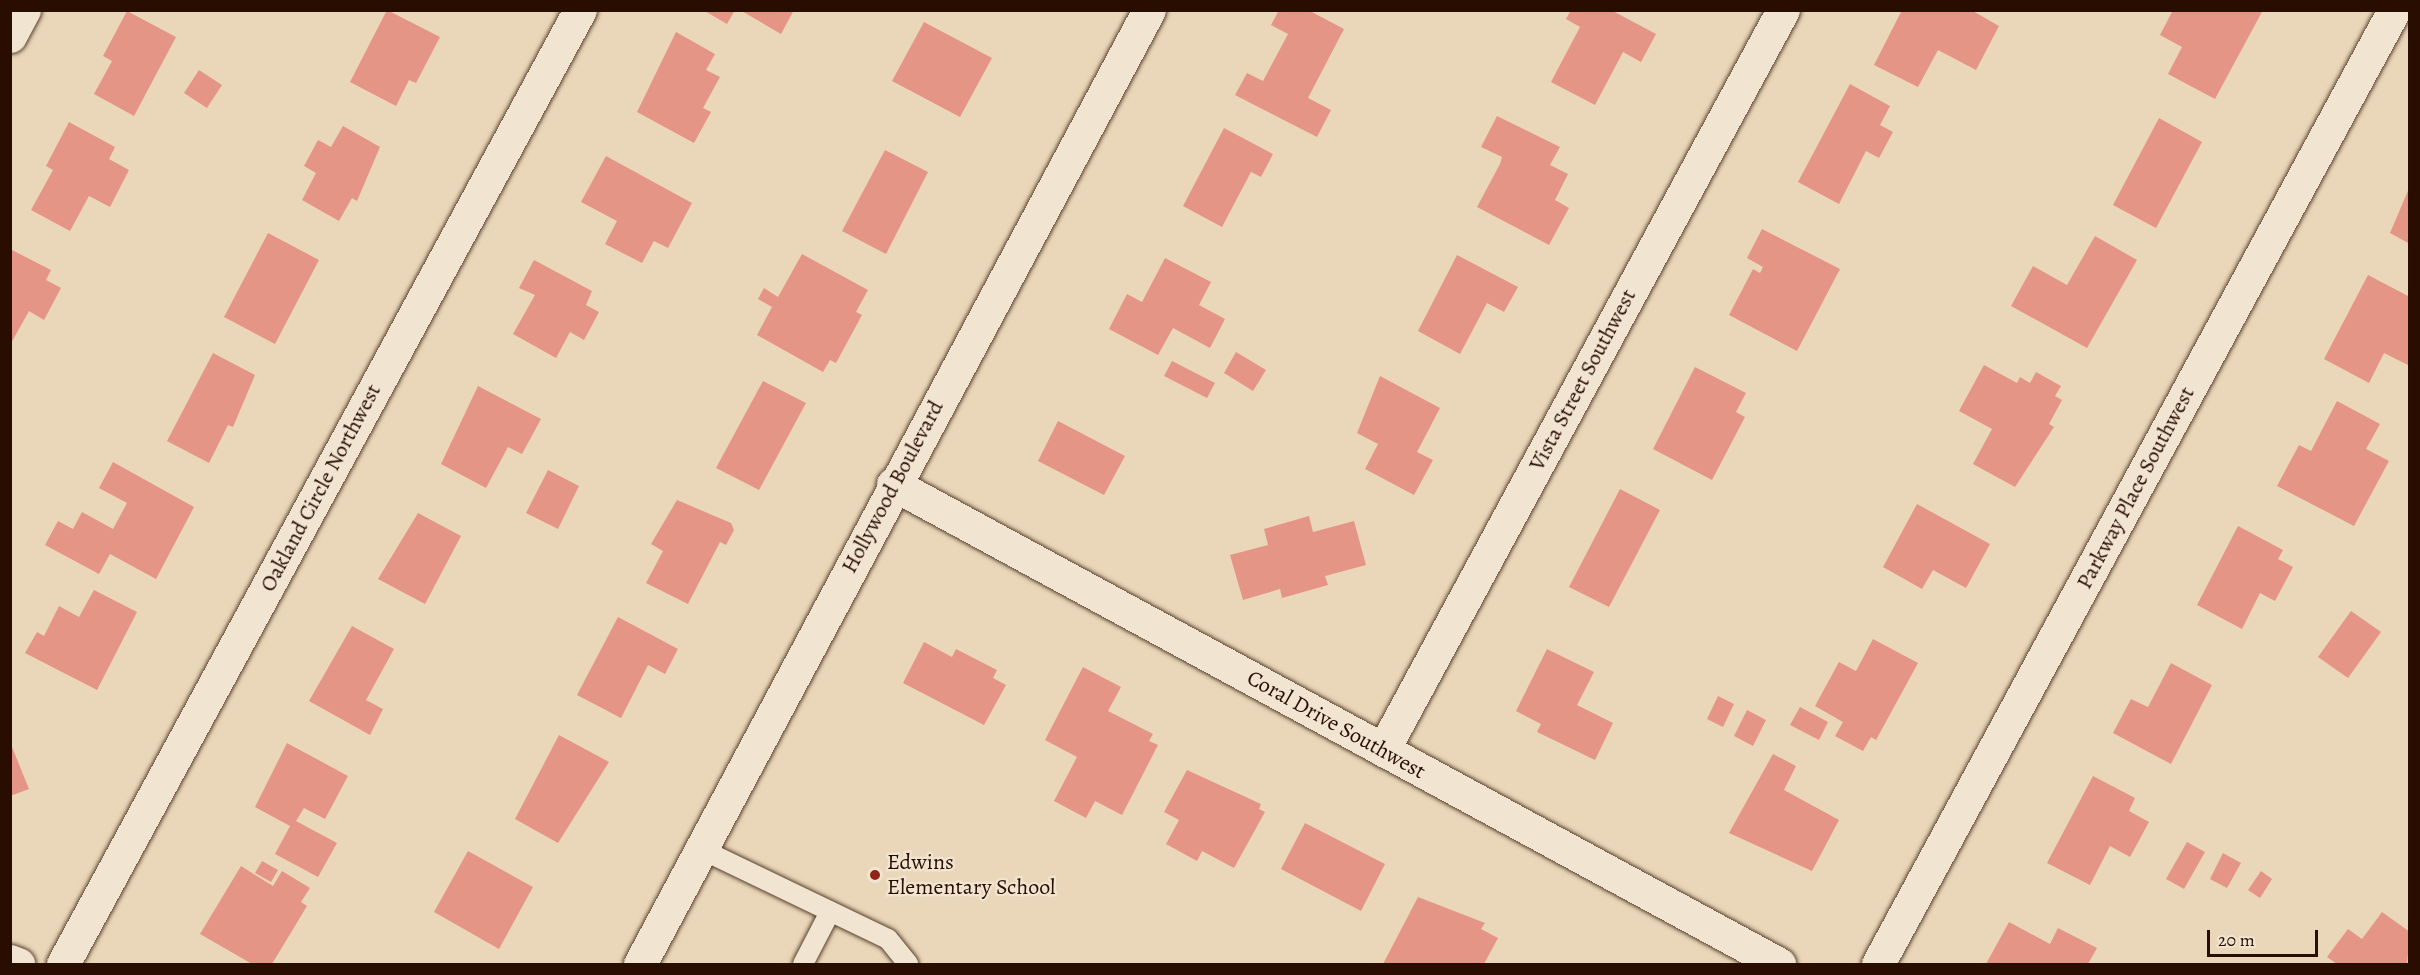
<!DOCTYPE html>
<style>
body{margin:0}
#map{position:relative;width:2420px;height:975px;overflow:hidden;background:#ead7b9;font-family:Alegreya,serif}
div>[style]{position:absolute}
.building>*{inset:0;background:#e59586}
.roads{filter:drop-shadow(0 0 2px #59402e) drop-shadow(0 0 2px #59402e)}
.service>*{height:20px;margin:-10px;padding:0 10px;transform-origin:10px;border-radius:10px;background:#f1e5d2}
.minor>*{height:33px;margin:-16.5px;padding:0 16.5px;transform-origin:16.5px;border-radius:16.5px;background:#f1e5d2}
.tertiary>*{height:33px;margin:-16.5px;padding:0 16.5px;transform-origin:16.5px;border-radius:16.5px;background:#f1e5d2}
.dots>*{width:16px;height:16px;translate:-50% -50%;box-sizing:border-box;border:3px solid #f1e5d2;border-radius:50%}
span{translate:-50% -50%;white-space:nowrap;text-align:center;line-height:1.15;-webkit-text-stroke:4.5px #f1e5d2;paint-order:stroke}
.street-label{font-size:22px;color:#290e00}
.poi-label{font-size:22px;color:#290e00}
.left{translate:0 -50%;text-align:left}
.frame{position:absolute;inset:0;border:12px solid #290e00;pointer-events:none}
.scale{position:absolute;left:2207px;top:930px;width:111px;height:27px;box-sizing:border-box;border:3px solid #290e00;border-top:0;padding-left:8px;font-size:18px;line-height:21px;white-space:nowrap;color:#290e00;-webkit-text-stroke:4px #f1e5d2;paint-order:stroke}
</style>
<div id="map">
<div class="building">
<div style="clip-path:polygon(387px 10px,440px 37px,416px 83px,409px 80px,396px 106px,350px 82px)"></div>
<div style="clip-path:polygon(703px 10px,735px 10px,727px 24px)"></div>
<div style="clip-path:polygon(740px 10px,794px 10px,781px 34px)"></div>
<div style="clip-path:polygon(1279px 10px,1308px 10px,1344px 29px,1308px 98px,1331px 110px,1317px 137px,1235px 95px,1247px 73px,1263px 81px,1288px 34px,1271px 25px)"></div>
<div style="clip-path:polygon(1571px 10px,1611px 10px,1656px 34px,1641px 62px,1623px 52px,1595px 105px,1551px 82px,1580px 27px,1566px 19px)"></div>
<div style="clip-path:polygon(1902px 10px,1971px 10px,1999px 26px,1976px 70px,1938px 50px,1918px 87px,1874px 65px)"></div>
<div style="clip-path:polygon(2173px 10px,2263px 10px,2215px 99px,2168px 74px,2182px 47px,2160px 35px)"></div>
<div style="clip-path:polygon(127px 11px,176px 37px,134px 116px,94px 94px,112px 61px,103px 56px)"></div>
<div style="clip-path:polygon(924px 22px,992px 58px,960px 117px,892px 81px)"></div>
<div style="clip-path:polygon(676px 32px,715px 54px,706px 70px,720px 77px,703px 108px,711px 112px,694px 143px,637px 112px)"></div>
<div style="clip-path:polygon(199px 70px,222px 85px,207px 108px,184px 93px)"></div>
<div style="clip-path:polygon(1850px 84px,1890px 106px,1880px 125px,1893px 132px,1879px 158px,1866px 151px,1839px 204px,1798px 182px)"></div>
<div style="clip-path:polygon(1497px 116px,1560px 147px,1550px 165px,1568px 174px,1555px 200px,1569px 208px,1549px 245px,1477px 207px,1500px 164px,1502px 157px,1481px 147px)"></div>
<div style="clip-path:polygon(2159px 118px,2202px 142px,2156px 228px,2113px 205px)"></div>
<div style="clip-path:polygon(69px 122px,115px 147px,109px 159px,129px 170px,110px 207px,89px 196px,70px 231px,31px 210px,53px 170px,46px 166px)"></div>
<div style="clip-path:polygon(343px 126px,380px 147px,357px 201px,352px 198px,339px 221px,302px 200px,316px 173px,304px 166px,318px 140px,331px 147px)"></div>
<div style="clip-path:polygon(1224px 128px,1273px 154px,1261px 177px,1251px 172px,1222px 227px,1183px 206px)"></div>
<div style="clip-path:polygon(885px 150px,928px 172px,886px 254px,842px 231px)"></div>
<div style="clip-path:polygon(606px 156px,692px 203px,668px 248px,654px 241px,642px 263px,605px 244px,617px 221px,581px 202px)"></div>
<div style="clip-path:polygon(2410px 186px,2410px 244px,2390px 233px)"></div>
<div style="clip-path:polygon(1762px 229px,1840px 269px,1797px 351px,1729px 315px,1753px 269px,1760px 273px,1763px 267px,1747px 258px)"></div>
<div style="clip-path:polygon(268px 233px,319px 260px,275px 344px,224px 317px)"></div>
<div style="clip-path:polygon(2095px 236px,2137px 260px,2087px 348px,2011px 306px,2033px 266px,2067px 285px)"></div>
<div style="clip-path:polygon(10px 249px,51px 270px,46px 280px,61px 288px,44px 320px,29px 311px,10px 345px)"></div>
<div style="clip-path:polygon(802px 254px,868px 290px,856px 312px,862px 315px,836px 363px,830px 360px,823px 372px,757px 335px,772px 307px,758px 299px,764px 288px,778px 297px)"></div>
<div style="clip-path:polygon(1457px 255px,1518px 287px,1504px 312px,1487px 303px,1460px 354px,1418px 331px)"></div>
<div style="clip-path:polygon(1165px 258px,1211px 282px,1199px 305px,1225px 319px,1210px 348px,1173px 328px,1158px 355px,1109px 329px,1127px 294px,1142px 302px)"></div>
<div style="clip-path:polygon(534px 260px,592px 291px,586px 305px,599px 312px,584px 340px,570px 332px,556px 358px,513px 334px,535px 295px,519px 288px)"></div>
<div style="clip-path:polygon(2368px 275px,2410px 297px,2410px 366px,2384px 353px,2369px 383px,2324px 359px)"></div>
<div style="clip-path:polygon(1236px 352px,1266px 370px,1253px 391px,1224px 373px)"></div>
<div style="clip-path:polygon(213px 353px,255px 375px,233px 427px,228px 425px,209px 463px,167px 441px)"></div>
<div style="clip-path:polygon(1172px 361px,1215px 383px,1207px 398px,1164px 376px)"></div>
<div style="clip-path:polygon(1984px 365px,2017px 383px,2020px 377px,2030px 383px,2036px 372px,2061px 386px,2055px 396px,2062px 400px,2049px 424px,2054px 427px,2015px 487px,1973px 464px,1992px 429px,1959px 411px)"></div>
<div style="clip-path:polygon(1695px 367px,1746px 393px,1736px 412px,1745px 417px,1712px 480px,1653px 449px)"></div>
<div style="clip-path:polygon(1380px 376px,1440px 408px,1417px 452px,1433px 460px,1414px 495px,1365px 469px,1378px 444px,1357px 433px)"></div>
<div style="clip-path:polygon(763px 381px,806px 403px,759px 490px,716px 468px)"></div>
<div style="clip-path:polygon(478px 386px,541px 419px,522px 454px,508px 447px,486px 488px,441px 464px)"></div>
<div style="clip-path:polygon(2337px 401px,2380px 424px,2366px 449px,2389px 461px,2354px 526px,2277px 486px,2299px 445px,2311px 451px)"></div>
<div style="clip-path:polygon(1058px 421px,1125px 456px,1104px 495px,1038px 461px)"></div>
<div style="clip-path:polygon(113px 462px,194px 507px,156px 579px,110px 554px,99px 574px,45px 545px,58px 521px,73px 529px,82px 512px,113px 529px,127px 503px,99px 488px)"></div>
<div style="clip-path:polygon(548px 470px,579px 486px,558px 529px,526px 513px)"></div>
<div style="clip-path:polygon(1620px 489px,1660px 510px,1609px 607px,1569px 587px)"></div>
<div style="clip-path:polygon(677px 500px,731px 523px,734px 530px,726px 545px,720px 542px,688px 604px,646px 583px,663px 551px,651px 544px)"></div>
<div style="clip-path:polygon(1917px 504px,1990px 544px,1966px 588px,1933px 570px,1922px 589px,1883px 567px)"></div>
<div style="clip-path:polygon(418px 513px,461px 536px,425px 604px,378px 579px)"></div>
<div style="clip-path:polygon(1309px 516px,1313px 532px,1354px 521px,1366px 565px,1325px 576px,1328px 585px,1282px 598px,1280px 589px,1243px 600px,1230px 555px,1268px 545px,1264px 529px)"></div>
<div style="clip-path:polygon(2238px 526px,2283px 550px,2278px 559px,2293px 567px,2275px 601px,2260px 593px,2242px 629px,2197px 605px)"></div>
<div style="clip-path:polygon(94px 590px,137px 612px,97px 690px,25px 653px,37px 632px,44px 636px,59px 606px,79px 617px)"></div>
<div style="clip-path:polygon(2351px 611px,2381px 632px,2348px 678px,2318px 657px)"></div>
<div style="clip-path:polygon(618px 617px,678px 649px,665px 674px,648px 665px,621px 718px,577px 695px)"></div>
<div style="clip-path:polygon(352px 626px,394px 649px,366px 700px,383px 709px,370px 735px,309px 701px)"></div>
<div style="clip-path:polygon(1873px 639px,1918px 663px,1876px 740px,1871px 737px,1863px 751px,1835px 736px,1843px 722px,1815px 706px,1839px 662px,1856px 671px)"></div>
<div style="clip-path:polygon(924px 642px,952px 657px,956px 649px,997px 670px,993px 678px,1006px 685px,984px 725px,903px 683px)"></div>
<div style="clip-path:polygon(1547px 649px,1594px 672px,1577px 705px,1613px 723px,1595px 760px,1537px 732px,1541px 724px,1516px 711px)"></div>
<div style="clip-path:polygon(2171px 663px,2212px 685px,2171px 764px,2113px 733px,2131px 699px,2148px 707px)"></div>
<div style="clip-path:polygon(1083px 667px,1121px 687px,1108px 711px,1153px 734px,1149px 741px,1158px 745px,1122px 815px,1095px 801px,1086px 818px,1054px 801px,1077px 757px,1045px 740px)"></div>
<div style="clip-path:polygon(1718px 696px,1734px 704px,1723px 727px,1707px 719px)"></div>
<div style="clip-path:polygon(1800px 707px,1828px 722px,1819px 740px,1790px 725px)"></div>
<div style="clip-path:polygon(1747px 710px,1766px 720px,1753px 746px,1734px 736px)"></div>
<div style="clip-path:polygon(559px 735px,609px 762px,558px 843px,515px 819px)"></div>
<div style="clip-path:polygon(10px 742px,29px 789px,10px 796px)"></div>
<div style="clip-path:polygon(287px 743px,348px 776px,325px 819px,304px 808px,296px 821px,337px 843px,318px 877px,275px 854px,290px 826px,255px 807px)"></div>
<div style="clip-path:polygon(1773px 754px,1796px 766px,1784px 790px,1839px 820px,1812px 871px,1729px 833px)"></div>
<div style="clip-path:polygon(1187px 770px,1261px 804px,1259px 809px,1265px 812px,1234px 868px,1202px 851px,1197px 861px,1166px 844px,1179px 820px,1164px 812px)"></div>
<div style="clip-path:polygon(2093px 776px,2135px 798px,2129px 811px,2149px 822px,2130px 857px,2110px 846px,2090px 885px,2047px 863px)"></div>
<div style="clip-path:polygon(1305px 823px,1385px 864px,1361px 911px,1281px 869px)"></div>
<div style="clip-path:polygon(2187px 842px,2205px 852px,2184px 889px,2166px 879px)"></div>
<div style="clip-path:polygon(468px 851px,533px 887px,499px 949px,434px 912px)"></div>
<div style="clip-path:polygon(2223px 853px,2241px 863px,2227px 888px,2210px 879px)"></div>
<div style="clip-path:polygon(262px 861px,278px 870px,271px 882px,255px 873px)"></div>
<div style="clip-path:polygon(241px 866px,273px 886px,282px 871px,310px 888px,301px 902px,307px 906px,272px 964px,252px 964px,200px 934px)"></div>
<div style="clip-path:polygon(2261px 871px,2272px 879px,2260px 898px,2248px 890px)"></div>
<div style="clip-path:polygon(1418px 897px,1485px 923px,1481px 929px,1498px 938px,1484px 964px,1383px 964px)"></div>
<div style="clip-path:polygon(2382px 912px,2410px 932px,2407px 964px,2337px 964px,2327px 957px,2348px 929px,2362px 939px)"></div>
<div style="clip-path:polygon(2009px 922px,2050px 944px,2058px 928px,2097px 948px,2088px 964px,1986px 964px)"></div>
</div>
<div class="roads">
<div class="service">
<div style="left:705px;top:851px;width:203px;rotate:25.7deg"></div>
<div style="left:888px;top:939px;width:32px;rotate:51deg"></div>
<div style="left:803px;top:964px;width:59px;rotate:-62.6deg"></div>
</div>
<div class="minor">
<div style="left:10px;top:36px;width:30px;rotate:-62deg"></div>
<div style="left:893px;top:484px;width:1008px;rotate:28.45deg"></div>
<div style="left:1383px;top:750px;width:841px;rotate:-61.61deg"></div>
<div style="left:10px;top:961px;width:9px;rotate:21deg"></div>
<div style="left:63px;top:964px;width:1085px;rotate:-61.55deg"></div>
<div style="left:1878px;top:964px;width:1085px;rotate:-61.59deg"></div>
</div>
<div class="tertiary">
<div style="left:640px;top:964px;width:1081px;rotate:-61.92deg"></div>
</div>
</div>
<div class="dots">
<div style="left:875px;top:875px;background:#8f2418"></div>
</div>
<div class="street-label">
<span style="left:1583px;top:380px;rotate:-62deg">Vista Street Southwest</span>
<span style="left:893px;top:487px;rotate:-62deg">Hollywood Boulevard</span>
<span style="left:321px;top:488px;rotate:-62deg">Oakland Circle Northwest</span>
<span style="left:2136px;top:488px;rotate:-62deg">Parkway Place Southwest</span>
<span style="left:1336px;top:725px;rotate:29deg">Coral Drive Southwest</span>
</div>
<div class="poi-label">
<span class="left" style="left:887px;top:875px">Edwins<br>Elementary School</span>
</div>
<div class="frame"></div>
<div class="scale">20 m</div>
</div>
